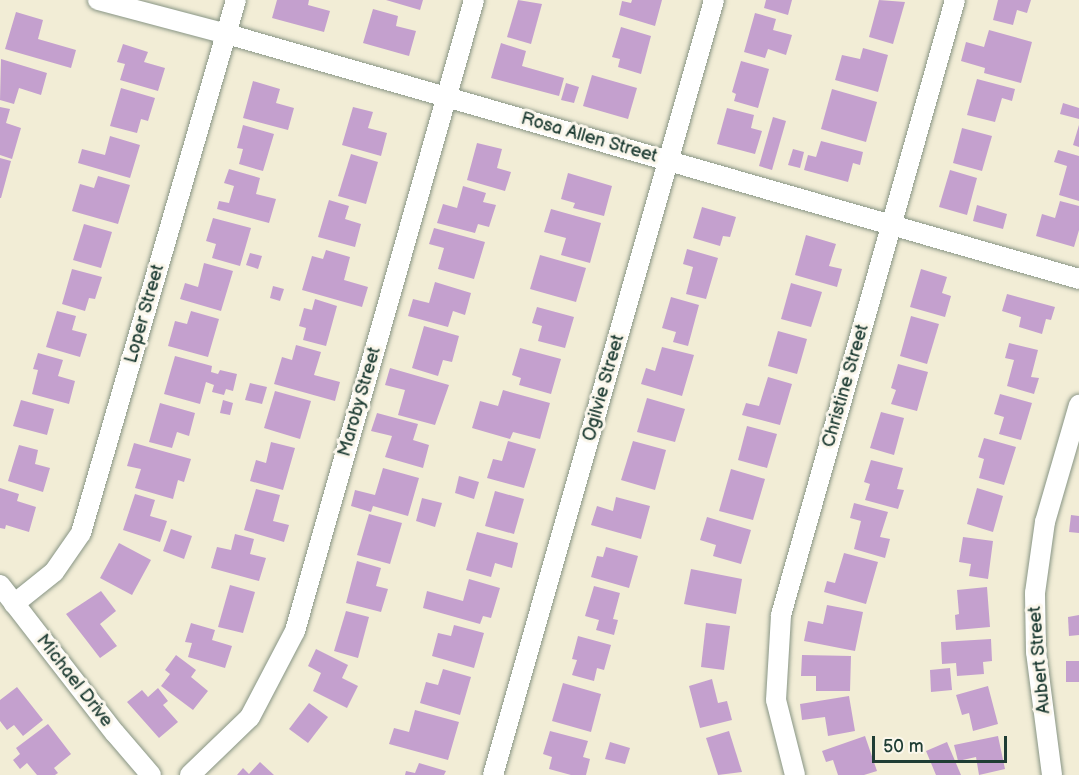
<!DOCTYPE html>
<style>
body{margin:0}
#map{position:relative;width:1079px;height:775px;overflow:hidden;background:#f2edd6;font-family:"Balsamiq Sans",sans-serif}
div>[style]{position:absolute}
.building>*{inset:0;background:#c4a0ce}
.roads{filter:drop-shadow(0 0 2px #889585) drop-shadow(0 0 2px #889585)}
.street>*{height:20px;margin:-10px;padding:0 10px;transform-origin:10px;border-radius:10px;background:#fff}
span{translate:-50% -50%;white-space:nowrap;text-align:center;line-height:1.15;-webkit-text-stroke:6px #fbf7ec;paint-order:stroke}
.street-label{font-size:18px;color:#1f3d34}
.scale{position:absolute;left:872px;top:736px;width:135px;height:27px;box-sizing:border-box;border:3px solid #1f3d34;border-top:0;padding-left:8px;font-size:18px;line-height:21px;white-space:nowrap;color:#1f3d34;-webkit-text-stroke:4px #fbf7ec;paint-order:stroke}
</style>
<div id="map">
<div class="building">
<div style="clip-path:polygon(277px 0,309px 0,308px 5px,330px 11px,324px 32px,272px 18px)"></div>
<div style="clip-path:polygon(386px 0,423px 0,420px 10px)"></div>
<div style="clip-path:polygon(518px 0,542px 4px,531px 44px,507px 37px)"></div>
<div style="clip-path:polygon(632px 0,662px 0,655px 26px,619px 15px,622px 1px,631px 3px)"></div>
<div style="clip-path:polygon(766px 0,792px 0,788px 15px,764px 8px)"></div>
<div style="clip-path:polygon(879px 0,905px 2px,893px 44px,869px 37px)"></div>
<div style="clip-path:polygon(998px 0,1031px 0,1027px 13px,1017px 10px,1013px 25px,993px 20px)"></div>
<div style="clip-path:polygon(373px 9px,398px 16px,396px 26px,416px 31px,409px 56px,363px 43px)"></div>
<div style="clip-path:polygon(16px 12px,43px 20px,38px 39px,76px 50px,71px 68px,5px 49px)"></div>
<div style="clip-path:polygon(755px 13px,776px 19px,773px 30px,792px 35px,786px 55px,768px 49px,765px 58px,744px 52px)"></div>
<div style="clip-path:polygon(621px 27px,651px 36px,641px 74px,618px 67px,620px 59px,612px 57px)"></div>
<div style="clip-path:polygon(989px 30px,1032px 42px,1021px 83px,984px 73px,985px 68px,961px 61px,966px 42px,984px 47px)"></div>
<div style="clip-path:polygon(501px 43px,526px 51px,522px 66px,564px 78px,559px 96px,491px 78px)"></div>
<div style="clip-path:polygon(123px 44px,148px 52px,144px 62px,165px 68px,158px 91px,120px 80px,125px 64px,117px 62px)"></div>
<div style="clip-path:polygon(863px 48px,888px 55px,878px 92px,835px 80px,842px 55px,860px 59px)"></div>
<div style="clip-path:polygon(1px 59px,47px 73px,41px 95px,19px 88px,14px 104px,0 100px)"></div>
<div style="clip-path:polygon(741px 61px,769px 69px,758px 108px,734px 101px,736px 94px,732px 92px)"></div>
<div style="clip-path:polygon(592px 75px,637px 88px,628px 119px,583px 106px)"></div>
<div style="clip-path:polygon(977px 79px,1015px 89px,1012px 101px,1002px 98px,995px 122px,967px 115px)"></div>
<div style="clip-path:polygon(253px 81px,280px 89px,276px 103px,294px 108px,288px 130px,243px 118px)"></div>
<div style="clip-path:polygon(566px 83px,579px 87px,574px 103px,561px 100px)"></div>
<div style="clip-path:polygon(121px 88px,155px 98px,148px 121px,141px 119px,137px 133px,110px 126px)"></div>
<div style="clip-path:polygon(832px 89px,877px 102px,866px 142px,821px 129px)"></div>
<div style="clip-path:polygon(1063px 103px,1079px 108px,1079px 119px,1060px 114px)"></div>
<div style="clip-path:polygon(0 107px,10px 109px,6px 123px,21px 128px,12px 159px,0 155px)"></div>
<div style="clip-path:polygon(353px 107px,373px 112px,368px 128px,387px 133px,381px 156px,342px 145px)"></div>
<div style="clip-path:polygon(727px 108px,754px 115px,751px 128px,762px 131px,755px 154px,717px 144px)"></div>
<div style="clip-path:polygon(773px 117px,786px 121px,772px 170px,759px 166px)"></div>
<div style="clip-path:polygon(243px 125px,274px 134px,263px 171px,239px 164px,243px 149px,237px 148px)"></div>
<div style="clip-path:polygon(1079px 125px,1079px 147px,1073px 145px)"></div>
<div style="clip-path:polygon(962px 128px,992px 136px,982px 171px,953px 163px)"></div>
<div style="clip-path:polygon(110px 136px,140px 145px,130px 178px,78px 163px,82px 149px,105px 155px)"></div>
<div style="clip-path:polygon(821px 141px,863px 152px,860px 165px,853px 163px,848px 182px,804px 170px,808px 155px,816px 157px)"></div>
<div style="clip-path:polygon(477px 143px,502px 149px,497px 168px,511px 172px,505px 191px,467px 180px)"></div>
<div style="clip-path:polygon(793px 149px,804px 152px,800px 168px,788px 165px)"></div>
<div style="clip-path:polygon(1058px 150px,1079px 156px,1079px 201px,1059px 195px,1067px 166px,1054px 162px)"></div>
<div style="clip-path:polygon(351px 154px,378px 162px,366px 204px,338px 196px)"></div>
<div style="clip-path:polygon(0 158px,11px 161px,1px 198px,0 198px)"></div>
<div style="clip-path:polygon(229px 169px,260px 178px,256px 194px,276px 199px,269px 223px,217px 209px,219px 201px,229px 203px,234px 186px,224px 183px)"></div>
<div style="clip-path:polygon(950px 170px,977px 178px,967px 215px,939px 207px)"></div>
<div style="clip-path:polygon(568px 173px,612px 186px,604px 216px,573px 208px,575px 203px,561px 199px)"></div>
<div style="clip-path:polygon(98px 176px,130px 185px,118px 224px,72px 211px,80px 184px,94px 188px)"></div>
<div style="clip-path:polygon(463px 186px,486px 193px,483px 202px,496px 205px,489px 227px,478px 224px,475px 233px,437px 223px,443px 204px,457px 208px)"></div>
<div style="clip-path:polygon(329px 200px,349px 206px,345px 219px,361px 224px,355px 247px,318px 237px)"></div>
<div style="clip-path:polygon(1060px 201px,1079px 206px,1079px 230px,1074px 247px,1036px 236px,1042px 214px,1055px 218px)"></div>
<div style="clip-path:polygon(977px 205px,1007px 214px,1003px 229px,973px 221px)"></div>
<div style="clip-path:polygon(702px 207px,736px 217px,730px 237px,723px 236px,720px 246px,693px 238px)"></div>
<div style="clip-path:polygon(551px 209px,601px 223px,590px 263px,561px 255px,566px 238px,544px 232px)"></div>
<div style="clip-path:polygon(213px 218px,251px 228px,240px 266px,212px 258px,216px 244px,206px 241px)"></div>
<div style="clip-path:polygon(84px 224px,112px 232px,101px 268px,73px 260px)"></div>
<div style="clip-path:polygon(434px 228px,485px 242px,474px 279px,438px 269px,444px 248px,429px 244px)"></div>
<div style="clip-path:polygon(806px 235px,836px 244px,829px 266px,842px 269px,837px 287px,795px 275px)"></div>
<div style="clip-path:polygon(687px 249px,718px 258px,706px 299px,686px 294px,693px 267px,683px 264px)"></div>
<div style="clip-path:polygon(326px 250px,350px 257px,344px 280px,368px 287px,362px 307px,302px 290px,312px 256px,323px 259px)"></div>
<div style="clip-path:polygon(250px 253px,262px 256px,258px 269px,246px 265px)"></div>
<div style="clip-path:polygon(540px 255px,586px 268px,576px 302px,530px 289px)"></div>
<div style="clip-path:polygon(204px 263px,233px 271px,221px 311px,180px 299px,185px 283px,198px 287px)"></div>
<div style="clip-path:polygon(72px 269px,102px 277px,95px 299px,89px 298px,85px 311px,62px 304px)"></div>
<div style="clip-path:polygon(921px 269px,947px 277px,942px 293px,951px 296px,945px 317px,910px 307px)"></div>
<div style="clip-path:polygon(435px 282px,471px 293px,465px 315px,453px 311px,448px 327px,408px 316px,413px 299px,429px 303px)"></div>
<div style="clip-path:polygon(791px 283px,822px 292px,811px 327px,781px 319px)"></div>
<div style="clip-path:polygon(273px 286px,284px 289px,280px 301px,270px 298px)"></div>
<div style="clip-path:polygon(1007px 294px,1055px 307px,1051px 320px,1046px 319px,1042px 334px,1019px 327px,1021px 317px,1002px 311px)"></div>
<div style="clip-path:polygon(671px 297px,699px 305px,688px 346px,673px 342px,676px 332px,662px 328px)"></div>
<div style="clip-path:polygon(315px 299px,337px 306px,326px 346px,303px 340px,306px 328px,299px 326px,304px 308px,312px 310px)"></div>
<div style="clip-path:polygon(537px 307px,574px 317px,565px 348px,538px 341px,542px 326px,532px 323px)"></div>
<div style="clip-path:polygon(57px 311px,76px 316px,72px 330px,87px 334px,80px 357px,46px 347px)"></div>
<div style="clip-path:polygon(191px 311px,219px 319px,208px 357px,168px 346px,175px 321px,187px 324px)"></div>
<div style="clip-path:polygon(911px 316px,939px 324px,927px 364px,900px 356px)"></div>
<div style="clip-path:polygon(424px 326px,459px 336px,452px 362px,443px 360px,438px 376px,412px 368px)"></div>
<div style="clip-path:polygon(778px 331px,807px 339px,797px 374px,768px 366px)"></div>
<div style="clip-path:polygon(1009px 343px,1038px 350px,1031px 377px,1039px 378px,1034px 394px,1007px 386px,1014px 360px,1005px 358px)"></div>
<div style="clip-path:polygon(296px 345px,321px 352px,314px 375px,340px 382px,335px 401px,274px 384px,282px 357px,292px 360px)"></div>
<div style="clip-path:polygon(662px 347px,694px 355px,682px 396px,641px 384px,646px 368px,655px 371px)"></div>
<div style="clip-path:polygon(520px 348px,561px 359px,551px 394px,519px 385px,521px 378px,512px 375px)"></div>
<div style="clip-path:polygon(38px 353px,63px 360px,58px 376px,75px 381px,69px 404px,32px 394px,38px 370px,33px 369px)"></div>
<div style="clip-path:polygon(175px 356px,212px 366px,211px 372px,218px 374px,220px 370px,237px 374px,233px 391px,226px 389px,224px 395px,212px 392px,214px 385px,206px 382px,200px 404px,164px 394px)"></div>
<div style="clip-path:polygon(898px 364px,928px 372px,917px 411px,891px 404px,896px 390px,891px 388px)"></div>
<div style="clip-path:polygon(390px 368px,449px 385px,435px 425px,398px 415px,405px 390px,385px 385px)"></div>
<div style="clip-path:polygon(768px 377px,792px 384px,780px 425px,742px 415px,746px 403px,759px 406px)"></div>
<div style="clip-path:polygon(250px 383px,267px 387px,262px 404px,245px 400px)"></div>
<div style="clip-path:polygon(503px 390px,550px 403px,540px 439px,513px 432px,510px 439px,472px 428px,480px 401px,498px 406px)"></div>
<div style="clip-path:polygon(275px 391px,311px 401px,300px 439px,264px 428px)"></div>
<div style="clip-path:polygon(1000px 394px,1032px 403px,1021px 440px,999px 434px,1004px 417px,994px 414px)"></div>
<div style="clip-path:polygon(647px 398px,685px 409px,675px 442px,637px 432px)"></div>
<div style="clip-path:polygon(21px 400px,54px 409px,47px 435px,13px 426px)"></div>
<div style="clip-path:polygon(223px 400px,233px 403px,230px 415px,220px 413px)"></div>
<div style="clip-path:polygon(160px 403px,195px 413px,189px 436px,177px 432px,172px 448px,149px 442px)"></div>
<div style="clip-path:polygon(881px 412px,904px 418px,894px 455px,870px 448px)"></div>
<div style="clip-path:polygon(377px 413px,418px 424px,413px 440px,429px 445px,423px 468px,385px 457px,392px 436px,371px 431px)"></div>
<div style="clip-path:polygon(747px 426px,777px 434px,767px 468px,738px 460px)"></div>
<div style="clip-path:polygon(984px 438px,1016px 447px,1004px 485px,979px 478px,984px 459px,978px 457px)"></div>
<div style="clip-path:polygon(508px 441px,536px 449px,524px 488px,487px 478px,493px 459px,502px 461px)"></div>
<div style="clip-path:polygon(633px 441px,666px 450px,655px 490px,621px 480px)"></div>
<div style="clip-path:polygon(271px 442px,295px 448px,283px 490px,250px 481px,256px 460px,266px 463px)"></div>
<div style="clip-path:polygon(134px 443px,191px 459px,184px 482px,178px 480px,173px 499px,135px 488px,141px 469px,127px 466px)"></div>
<div style="clip-path:polygon(19px 445px,38px 450px,35px 464px,50px 468px,43px 492px,8px 481px)"></div>
<div style="clip-path:polygon(871px 460px,903px 468px,897px 489px,904px 490px,898px 509px,865px 500px,870px 484px,864px 482px)"></div>
<div style="clip-path:polygon(383px 468px,419px 478px,408px 516px,373px 506px,371px 512px,351px 506px,355px 490px,375px 495px)"></div>
<div style="clip-path:polygon(731px 469px,765px 479px,753px 520px,719px 511px)"></div>
<div style="clip-path:polygon(459px 476px,479px 482px,474px 499px,455px 493px)"></div>
<div style="clip-path:polygon(0 488px,19px 494px,17px 501px,36px 507px,29px 532px,6px 525px,5px 529px,0 528px)"></div>
<div style="clip-path:polygon(977px 488px,1003px 496px,993px 532px,967px 524px)"></div>
<div style="clip-path:polygon(256px 489px,280px 495px,273px 521px,289px 525px,284px 542px,244px 530px)"></div>
<div style="clip-path:polygon(495px 491px,524px 499px,514px 534px,485px 526px)"></div>
<div style="clip-path:polygon(135px 494px,155px 500px,150px 516px,167px 521px,160px 542px,123px 530px)"></div>
<div style="clip-path:polygon(616px 497px,650px 506px,641px 539px,591px 525px,597px 506px,613px 511px)"></div>
<div style="clip-path:polygon(422px 498px,442px 503px,435px 527px,416px 521px)"></div>
<div style="clip-path:polygon(854px 503px,888px 512px,880px 537px,890px 539px,885px 558px,854px 549px,861px 521px,850px 518px)"></div>
<div style="clip-path:polygon(369px 514px,402px 523px,390px 564px,357px 555px)"></div>
<div style="clip-path:polygon(1071px 515px,1079px 516px,1079px 533px,1069px 532px)"></div>
<div style="clip-path:polygon(707px 517px,751px 530px,741px 564px,713px 556px,716px 545px,700px 540px)"></div>
<div style="clip-path:polygon(171px 529px,192px 536px,184px 559px,163px 551px)"></div>
<div style="clip-path:polygon(477px 532px,518px 543px,512px 568px,495px 563px,491px 577px,466px 570px)"></div>
<div style="clip-path:polygon(235px 534px,254px 539px,250px 554px,266px 558px,259px 581px,211px 568px,217px 547px,231px 550px)"></div>
<div style="clip-path:polygon(963px 537px,993px 541px,988px 579px,969px 576px,971px 564px,959px 562px)"></div>
<div style="clip-path:polygon(119px 543px,151px 560px,132px 595px,100px 578px)"></div>
<div style="clip-path:polygon(606px 547px,638px 556px,629px 588px,591px 577px,597px 556px,603px 557px)"></div>
<div style="clip-path:polygon(844px 553px,878px 562px,866px 604px,824px 592px,827px 581px,835px 583px)"></div>
<div style="clip-path:polygon(357px 561px,381px 568px,376px 586px,388px 589px,381px 612px,346px 603px)"></div>
<div style="clip-path:polygon(691px 569px,742px 579px,736px 614px,684px 604px)"></div>
<div style="clip-path:polygon(469px 579px,500px 588px,491px 618px,483px 616px,480px 624px,423px 608px,427px 591px,463px 601px)"></div>
<div style="clip-path:polygon(230px 585px,255px 592px,243px 633px,218px 627px)"></div>
<div style="clip-path:polygon(594px 586px,620px 593px,613px 619px,618px 620px,614px 635px,596px 630px,599px 620px,585px 616px)"></div>
<div style="clip-path:polygon(987px 587px,990px 627px,956px 630px,955px 615px,959px 614px,957px 590px)"></div>
<div style="clip-path:polygon(101px 591px,116px 611px,100px 624px,117px 646px,100px 658px,66px 614px)"></div>
<div style="clip-path:polygon(827px 605px,863px 612px,855px 651px,804px 641px,808px 621px,823px 624px)"></div>
<div style="clip-path:polygon(346px 611px,369px 617px,358px 658px,334px 651px)"></div>
<div style="clip-path:polygon(1079px 615px,1079px 635px,1069px 636px,1068px 617px)"></div>
<div style="clip-path:polygon(191px 623px,215px 630px,212px 640px,232px 646px,225px 668px,188px 657px,192px 643px,185px 642px)"></div>
<div style="clip-path:polygon(706px 623px,730px 626px,724px 670px,701px 667px)"></div>
<div style="clip-path:polygon(454px 625px,484px 633px,474px 668px,432px 656px,438px 633px,451px 636px)"></div>
<div style="clip-path:polygon(578px 636px,611px 645px,604px 670px,597px 668px,594px 681px,572px 675px,577px 660px,572px 659px)"></div>
<div style="clip-path:polygon(991px 639px,992px 661px,983px 662px,984px 674px,957px 676px,956px 663px,942px 664px,941px 642px)"></div>
<div style="clip-path:polygon(316px 649px,348px 665px,342px 678px,358px 686px,347px 708px,313px 691px,321px 673px,308px 666px)"></div>
<div style="clip-path:polygon(176px 655px,196px 670px,191px 677px,208px 691px,193px 710px,161px 686px,170px 674px,165px 670px)"></div>
<div style="clip-path:polygon(802px 655px,851px 656px,850px 691px,816px 691px,816px 676px,801px 676px)"></div>
<div style="clip-path:polygon(1066px 661px,1079px 661px,1079px 682px,1066px 682px)"></div>
<div style="clip-path:polygon(950px 668px,952px 690px,931px 692px,930px 670px)"></div>
<div style="clip-path:polygon(443px 669px,471px 677px,460px 715px,420px 703px,426px 682px,438px 685px)"></div>
<div style="clip-path:polygon(712px 679px,718px 703px,727px 701px,732px 720px,700px 728px,689px 686px)"></div>
<div style="clip-path:polygon(563px 683px,601px 694px,591px 732px,552px 721px)"></div>
<div style="clip-path:polygon(988px 686px,998px 724px,973px 731px,969px 713px,962px 715px,956px 695px)"></div>
<div style="clip-path:polygon(17px 687px,43px 720px,23px 736px,14px 725px,7px 730px,0 721px,0 700px)"></div>
<div style="clip-path:polygon(158px 688px,168px 701px,163px 705px,178px 722px,159px 738px,127px 702px,142px 690px,148px 697px)"></div>
<div style="clip-path:polygon(849px 696px,855px 731px,828px 736px,825px 717px,802px 720px,800px 704px)"></div>
<div style="clip-path:polygon(309px 703px,328px 717px,308px 743px,289px 729px)"></div>
<div style="clip-path:polygon(415px 710px,459px 722px,448px 760px,389px 744px,394px 728px,409px 732px)"></div>
<div style="clip-path:polygon(48px 724px,71px 754px,54px 768px,58px 773px,55px 775px,37px 775px,27px 763px,20px 769px,13px 760px,20px 754px,16px 748px)"></div>
<div style="clip-path:polygon(550px 731px,588px 741px,583px 757px,590px 759px,586px 775px,571px 775px,549px 769px,552px 757px,543px 754px)"></div>
<div style="clip-path:polygon(729px 731px,742px 772px,718px 775px,706px 738px)"></div>
<div style="clip-path:polygon(865px 736px,877px 771px,864px 775px,838px 775px,833px 760px,826px 762px,822px 751px)"></div>
<div style="clip-path:polygon(998px 736px,1005px 769px,979px 775px,976px 757px,958px 761px,954px 745px)"></div>
<div style="clip-path:polygon(610px 742px,630px 748px,625px 764px,605px 759px)"></div>
<div style="clip-path:polygon(947px 742px,961px 775px,936px 775px,926px 751px)"></div>
<div style="clip-path:polygon(260px 762px,274px 775px,237px 775px,243px 768px,249px 774px)"></div>
<div style="clip-path:polygon(419px 763px,446px 771px,444px 775px,405px 775px,406px 771px,415px 773px)"></div>
</div>
<div class="roads">
<div class="street">
<div style="left:98px;top:0;width:133px;rotate:14.8deg"></div>
<div style="left:227px;top:34px;width:887px;rotate:16.04deg"></div>
<div style="left:0;top:585px;width:187px;rotate:52.2deg"></div>
<div style="left:115px;top:733px;width:55px;rotate:49.4deg"></div>
<div style="left:14px;top:604px;width:51px;rotate:-38.7deg"></div>
<div style="left:54px;top:572px;width:47px;rotate:-55.3deg"></div>
<div style="left:81px;top:533px;width:555px;rotate:-73.79deg"></div>
<div style="left:190px;top:775px;width:83px;rotate:-44deg"></div>
<div style="left:250px;top:717px;width:97px;rotate:-62.4deg"></div>
<div style="left:295px;top:631px;width:656px;rotate:-74.16deg"></div>
<div style="left:493px;top:775px;width:806px;rotate:-74.08deg"></div>
<div style="left:795px;top:775px;width:77px;rotate:-104.2deg"></div>
<div style="left:776px;top:700px;width:85px;rotate:-86.6deg"></div>
<div style="left:781px;top:615px;width:639px;rotate:-74.2deg"></div>
<div style="left:1052px;top:775px;width:124px;rotate:-97.4deg"></div>
<div style="left:1036px;top:652px;width:59px;rotate:-91deg"></div>
<div style="left:1035px;top:593px;width:72px;rotate:-82deg"></div>
<div style="left:1045px;top:522px;width:122px;rotate:-73.8deg"></div>
</div>
</div>
<div class="street-label">
<span style="left:589px;top:138px;rotate:16deg">Rosa Allen Street</span>
<span style="left:145px;top:314px;rotate:-74deg">Loper Street</span>
<span style="left:846px;top:386px;rotate:-74deg">Christine Street</span>
<span style="left:604px;top:388px;rotate:-74deg">Ogilvie Street</span>
<span style="left:360px;top:402px;rotate:-74deg">Maroby Street</span>
<span style="left:1040px;top:660px;rotate:-95deg">Aubert Street</span>
<span style="left:74px;top:681px;rotate:52deg">Michael Drive</span>
</div>
<div class="scale">50 m</div>
</div>
